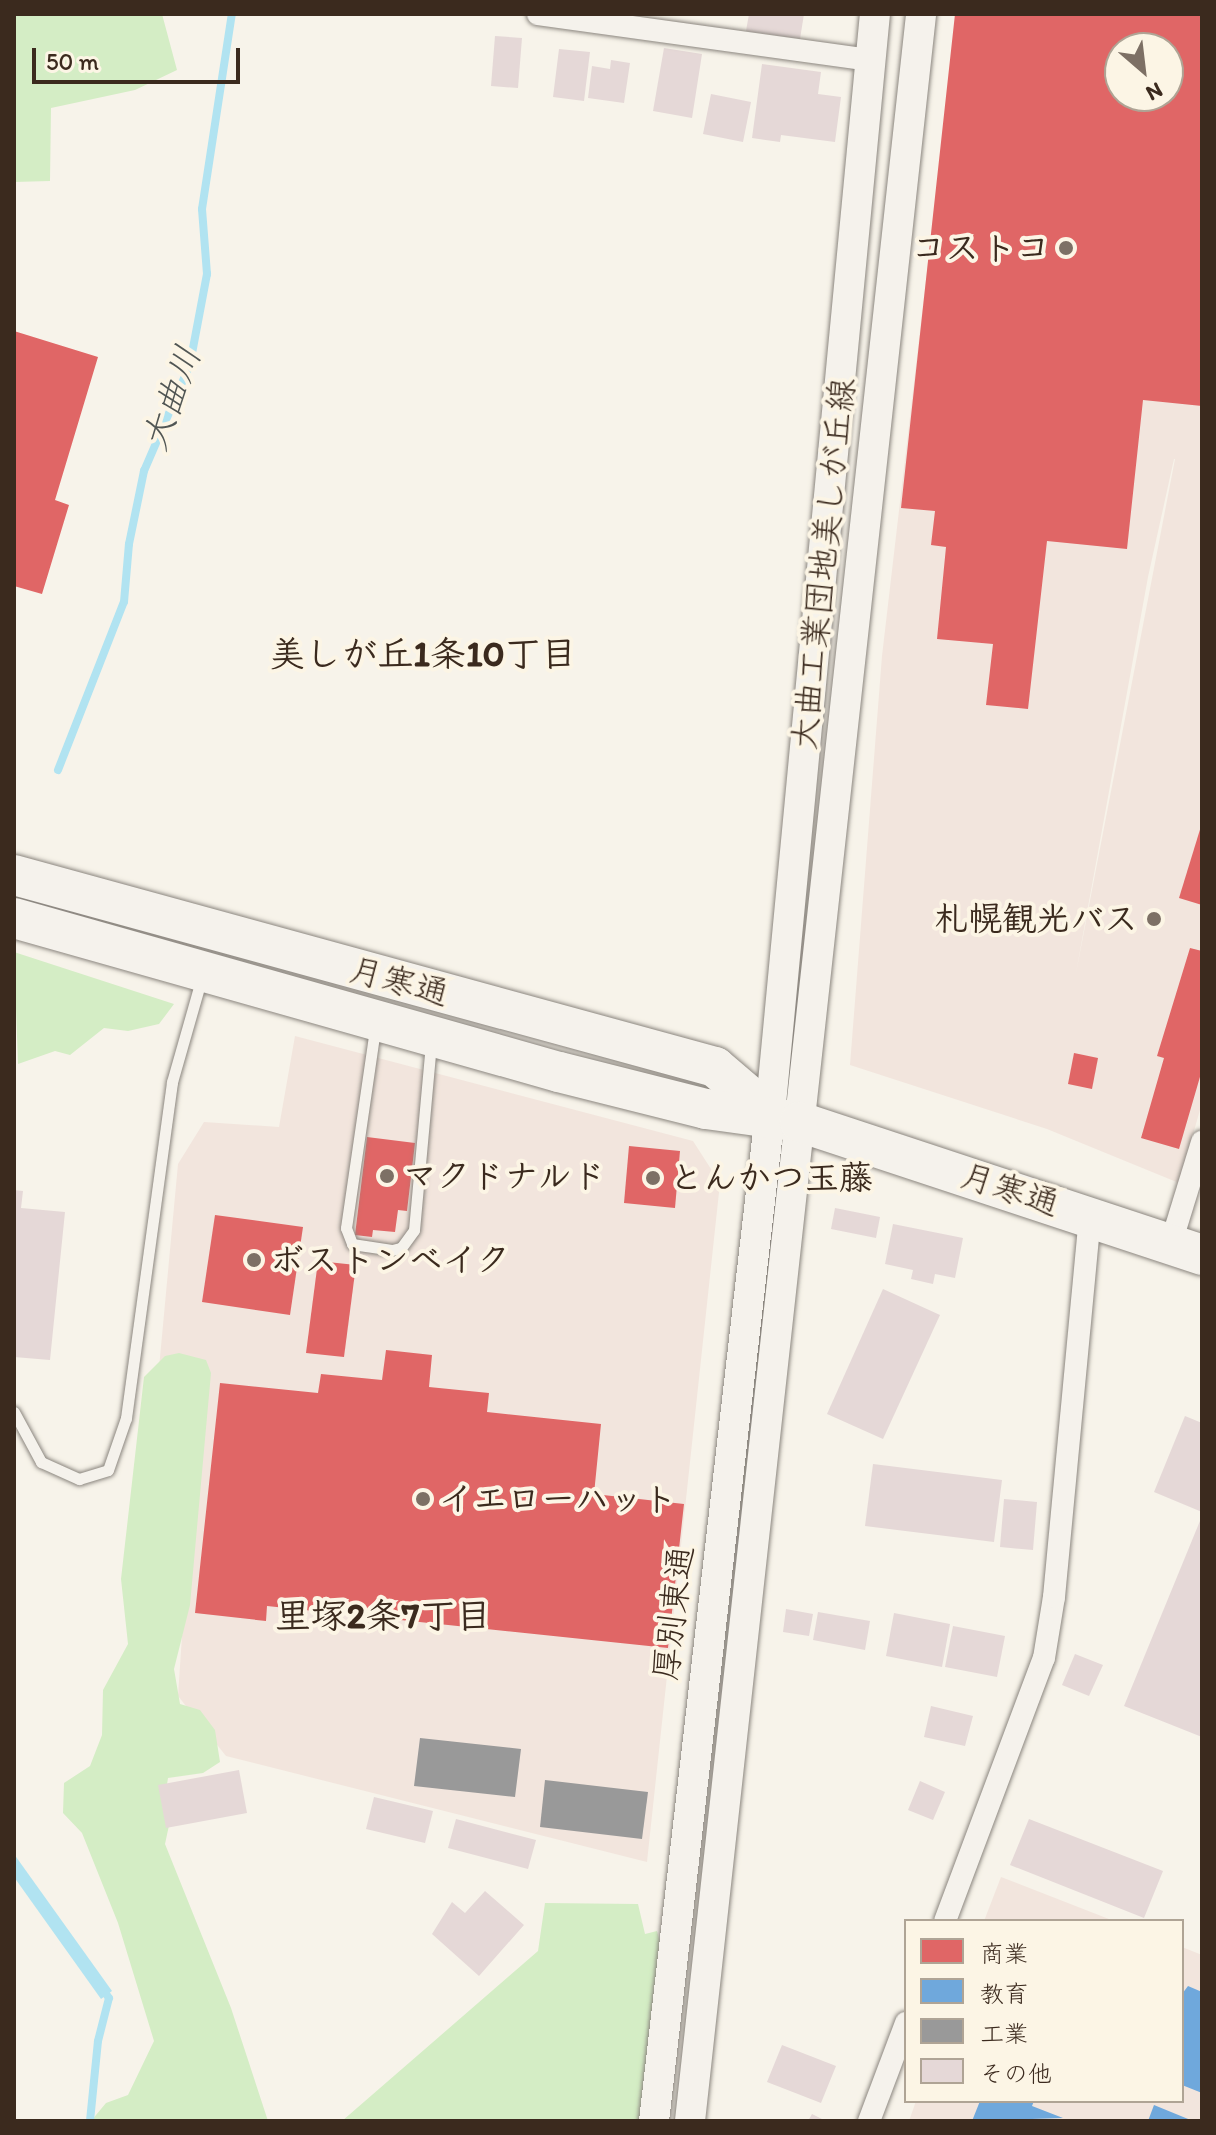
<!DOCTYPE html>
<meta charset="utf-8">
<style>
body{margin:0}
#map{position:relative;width:1216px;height:2135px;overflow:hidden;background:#f7f3ea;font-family:Itim,"Klee One",sans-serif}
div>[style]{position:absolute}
.built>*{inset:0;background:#f2e5dd}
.green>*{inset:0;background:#d4edc5}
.water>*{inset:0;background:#b1e3f1}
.shops>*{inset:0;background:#e06666}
.schools>*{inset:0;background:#6fa8dc}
.industry>*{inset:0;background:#999}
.stream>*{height:8px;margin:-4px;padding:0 4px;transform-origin:4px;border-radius:4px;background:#b1e3f1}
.building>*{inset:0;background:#e5d8d7}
.roads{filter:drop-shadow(0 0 2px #8b867f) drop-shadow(0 0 2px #8b867f)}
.lane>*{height:11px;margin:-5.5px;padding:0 5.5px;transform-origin:5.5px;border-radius:5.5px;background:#f5f2ec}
.street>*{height:22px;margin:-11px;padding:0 11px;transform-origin:11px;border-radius:11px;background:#f5f2ec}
.secondary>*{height:30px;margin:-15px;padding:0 15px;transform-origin:15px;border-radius:15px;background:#f5f2ec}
.highway>*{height:40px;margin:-20px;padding:0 20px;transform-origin:20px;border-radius:20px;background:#f5f2ec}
.dots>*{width:22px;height:22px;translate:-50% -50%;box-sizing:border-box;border:4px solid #fcf5e5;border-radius:50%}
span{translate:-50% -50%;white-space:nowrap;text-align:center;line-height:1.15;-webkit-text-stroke:8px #fcf5e5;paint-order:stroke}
.poi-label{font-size:34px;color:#3b2a1e;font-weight:700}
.right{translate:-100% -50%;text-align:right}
.left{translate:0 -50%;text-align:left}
.street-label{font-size:34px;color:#3b2a1e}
.water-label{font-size:36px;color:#515654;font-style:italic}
.neighbourhood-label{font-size:36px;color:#3b2a1e;font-weight:700}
.frame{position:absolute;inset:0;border:16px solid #3b2a1e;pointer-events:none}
.legend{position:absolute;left:904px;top:1919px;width:280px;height:184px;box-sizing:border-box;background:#fcf5e5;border:2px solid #afa495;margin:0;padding:10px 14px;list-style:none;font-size:24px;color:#3b2a1e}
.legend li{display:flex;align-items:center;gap:16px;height:40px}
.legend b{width:40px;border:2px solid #afa495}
.north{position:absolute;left:1104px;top:32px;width:80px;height:80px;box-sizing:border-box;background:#fcf5e5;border:2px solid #afa495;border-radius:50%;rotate:152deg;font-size:22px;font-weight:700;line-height:32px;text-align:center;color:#3b2a1e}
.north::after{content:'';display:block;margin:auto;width:28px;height:36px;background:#7d7065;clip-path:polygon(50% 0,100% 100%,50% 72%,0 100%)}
.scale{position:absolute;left:32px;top:48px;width:208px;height:36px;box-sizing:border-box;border:4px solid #3b2a1e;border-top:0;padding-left:10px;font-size:24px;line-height:28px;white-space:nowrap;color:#3b2a1e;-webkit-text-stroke:6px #fcf5e5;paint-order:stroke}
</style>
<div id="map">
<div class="built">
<div style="clip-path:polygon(evenodd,957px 14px,1202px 14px,1202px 1103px,1179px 1183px,1047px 1129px,850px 1065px,882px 656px,957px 14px,1120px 48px,1168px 48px,1168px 96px,1120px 96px,1120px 48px,957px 14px,1174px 459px,1175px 459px,1076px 973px,1148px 577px,1174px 459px)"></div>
<div style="clip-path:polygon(295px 1036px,693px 1141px,720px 1183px,647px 1862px,226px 1756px,178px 1696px,200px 1366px,159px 1368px,178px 1164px,204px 1122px,279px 1127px)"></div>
<div style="clip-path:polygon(1001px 1877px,1114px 1921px,984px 1921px)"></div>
<div style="clip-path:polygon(1182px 1947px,1202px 1955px,1202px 2121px,909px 2121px,916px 2101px,1182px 2101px)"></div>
</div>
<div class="green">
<div style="clip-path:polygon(14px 14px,162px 14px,177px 70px,135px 90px,51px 108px,50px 181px,14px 182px)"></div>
<div style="clip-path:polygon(14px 952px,174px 1004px,159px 1024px,128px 1031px,104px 1028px,70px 1055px,55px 1051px,18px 1064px)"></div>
<div style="clip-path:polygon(179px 1353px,206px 1360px,211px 1373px,190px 1605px,174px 1669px,180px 1704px,200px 1710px,215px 1730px,220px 1762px,203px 1773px,168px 1778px,164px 1803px,171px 1816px,165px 1844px,231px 2008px,268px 2121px,91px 2121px,106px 2103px,128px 2095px,154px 2041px,118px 1923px,82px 1833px,63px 1813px,64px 1783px,90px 1766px,102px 1735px,103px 1690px,128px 1644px,121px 1579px,144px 1377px,165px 1356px)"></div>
<div style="clip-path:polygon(545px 1903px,638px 1904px,645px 1934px,657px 1931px,662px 1950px,645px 2121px,342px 2121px,538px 1951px)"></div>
</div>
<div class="water">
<div style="clip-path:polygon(14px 1854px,112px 1991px,101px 1999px,14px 1877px)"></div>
</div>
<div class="shops">
<div style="clip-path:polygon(evenodd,955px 14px,1202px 14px,1202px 406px,1143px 400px,1127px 549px,1047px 541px,1028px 709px,986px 705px,993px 644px,937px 639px,946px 547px,931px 545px,935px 511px,901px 508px,955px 14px,1120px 48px,1168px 48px,1168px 96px,1120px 96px,1120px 48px)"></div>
<div style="clip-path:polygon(14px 331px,98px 357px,55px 500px,69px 505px,42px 594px,14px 586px)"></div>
<div style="clip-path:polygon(1202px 823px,1202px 905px,1179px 898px)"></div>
<div style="clip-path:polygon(1190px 948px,1202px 951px,1202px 1070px,1179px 1149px,1141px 1138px,1164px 1058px,1157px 1056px)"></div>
<div style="clip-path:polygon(1074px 1053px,1098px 1058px,1092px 1089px,1068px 1084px)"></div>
<div style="clip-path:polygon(367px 1137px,415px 1143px,407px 1211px,398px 1210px,395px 1232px,373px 1230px,372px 1237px,355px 1235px)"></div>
<div style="clip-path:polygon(629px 1146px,680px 1151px,675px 1208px,624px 1203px)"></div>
<div style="clip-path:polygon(215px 1215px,303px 1227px,290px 1315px,202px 1302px)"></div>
<div style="clip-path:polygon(318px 1261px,356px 1265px,344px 1357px,306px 1353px)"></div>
<div style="clip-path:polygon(386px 1350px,432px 1355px,429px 1387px,489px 1393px,487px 1412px,601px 1424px,594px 1494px,684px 1504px,668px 1648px,267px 1606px,266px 1621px,195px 1613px,220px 1383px,318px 1393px,321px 1374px,382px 1380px)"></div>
</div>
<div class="schools">
<div style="clip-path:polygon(1188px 1986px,1202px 1992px,1202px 2093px,1182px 2085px,1182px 1994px)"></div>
<div style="clip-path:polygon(980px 2101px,1034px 2101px,1032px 2106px,1063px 2118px,972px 2121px)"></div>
<div style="clip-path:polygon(1154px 2105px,1193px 2121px,1148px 2121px)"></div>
</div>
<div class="industry">
<div style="clip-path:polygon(420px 1738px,521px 1749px,515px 1797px,414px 1786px)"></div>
<div style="clip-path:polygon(545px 1780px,648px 1792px,642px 1839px,540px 1827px)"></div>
</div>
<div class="stream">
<div style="left:58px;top:770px;width:180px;rotate:-68.6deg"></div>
<div style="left:124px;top:602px;width:58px;rotate:-85.1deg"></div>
<div style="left:129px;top:544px;width:75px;rotate:-78.4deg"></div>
<div style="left:144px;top:471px;width:116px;rotate:-66.7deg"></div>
<div style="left:190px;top:364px;width:92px;rotate:-79.3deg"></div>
<div style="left:207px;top:274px;width:65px;rotate:-94.4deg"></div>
<div style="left:202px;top:209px;width:197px;rotate:-81.3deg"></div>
<div style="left:90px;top:2121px;width:80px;rotate:-84.3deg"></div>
<div style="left:98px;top:2041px;width:44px;rotate:-75.7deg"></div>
<div style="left:109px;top:1998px;width:14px;rotate:-126deg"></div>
</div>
<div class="building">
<div style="clip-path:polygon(749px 14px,804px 14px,800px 39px,746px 31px)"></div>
<div style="clip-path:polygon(495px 36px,522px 38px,518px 88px,491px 86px)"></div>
<div style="clip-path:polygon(664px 48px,702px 54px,692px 118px,653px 111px)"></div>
<div style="clip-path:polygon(559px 49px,590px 52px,584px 101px,553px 97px)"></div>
<div style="clip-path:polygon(611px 60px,630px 63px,624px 103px,588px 98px,592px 66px,610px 69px)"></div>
<div style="clip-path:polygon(762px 64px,821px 72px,818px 94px,841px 97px,835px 142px,781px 135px,780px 142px,752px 138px)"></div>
<div style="clip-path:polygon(711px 94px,751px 102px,743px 142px,703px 134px)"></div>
<div style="clip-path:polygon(14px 1190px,23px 1191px,21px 1208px,65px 1212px,50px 1360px,14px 1357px)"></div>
<div style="clip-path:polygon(835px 1208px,880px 1217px,876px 1238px,831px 1229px)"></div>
<div style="clip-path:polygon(893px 1224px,963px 1238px,955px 1278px,935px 1274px,933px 1284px,911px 1279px,913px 1270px,885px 1264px)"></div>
<div style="clip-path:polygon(883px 1289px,940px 1315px,883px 1439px,827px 1414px)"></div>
<div style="clip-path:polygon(1185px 1416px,1202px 1423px,1202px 1512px,1154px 1492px)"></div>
<div style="clip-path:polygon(873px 1464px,1002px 1480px,994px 1542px,865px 1526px)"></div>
<div style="clip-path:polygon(1004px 1499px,1037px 1502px,1033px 1550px,1000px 1547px)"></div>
<div style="clip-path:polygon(1202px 1516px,1202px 1737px,1124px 1706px)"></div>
<div style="clip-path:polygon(786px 1609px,813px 1614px,809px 1636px,783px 1632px)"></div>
<div style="clip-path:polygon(818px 1612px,870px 1621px,865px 1650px,813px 1640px)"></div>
<div style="clip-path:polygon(894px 1613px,950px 1624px,942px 1667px,886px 1656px)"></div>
<div style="clip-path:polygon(953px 1626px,1005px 1636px,997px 1677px,945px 1667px)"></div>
<div style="clip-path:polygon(1075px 1654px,1103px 1665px,1089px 1696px,1062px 1685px)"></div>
<div style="clip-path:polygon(931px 1706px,973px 1716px,965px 1746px,924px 1737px)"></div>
<div style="clip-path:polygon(239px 1770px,247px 1813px,166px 1828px,158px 1785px)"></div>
<div style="clip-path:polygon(920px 1781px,945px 1792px,933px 1820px,908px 1810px)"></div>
<div style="clip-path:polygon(374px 1797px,433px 1811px,425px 1843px,366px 1829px)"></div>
<div style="clip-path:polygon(456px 1819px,536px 1840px,528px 1869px,448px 1848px)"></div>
<div style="clip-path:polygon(1029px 1819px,1163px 1871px,1144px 1918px,1010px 1865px)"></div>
<div style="clip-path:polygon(485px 1891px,524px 1925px,479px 1976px,432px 1934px,452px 1902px,465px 1913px)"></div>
<div style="clip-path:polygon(782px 2045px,836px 2066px,821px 2103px,767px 2082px)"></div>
<div style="clip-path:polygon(812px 2114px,826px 2121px,808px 2121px)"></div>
</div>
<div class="roads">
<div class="lane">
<div style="left:375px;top:1029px;width:201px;rotate:98.3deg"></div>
<div style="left:346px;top:1228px;width:17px;rotate:69deg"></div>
<div style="left:352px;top:1244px;width:40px;rotate:8.5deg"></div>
<div style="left:392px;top:1250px;width:9px;rotate:-13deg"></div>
<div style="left:401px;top:1248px;width:22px;rotate:-54deg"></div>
<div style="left:414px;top:1230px;width:188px;rotate:-84.8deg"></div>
<div style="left:14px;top:1412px;width:57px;rotate:61.6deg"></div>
<div style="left:41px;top:1462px;width:42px;rotate:24.1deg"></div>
<div style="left:79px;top:1479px;width:30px;rotate:-17deg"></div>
<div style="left:108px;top:1470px;width:55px;rotate:-70.9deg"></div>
<div style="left:126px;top:1418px;width:339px;rotate:-82.2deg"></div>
<div style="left:172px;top:1082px;width:109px;rotate:-74.1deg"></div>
</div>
<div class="street">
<div style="left:538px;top:14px;width:336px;rotate:7.9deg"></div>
<div style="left:1171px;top:1243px;width:106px;rotate:-72.9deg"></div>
<div style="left:945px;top:1921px;width:281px;rotate:-69.4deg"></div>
<div style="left:1044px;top:1658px;width:62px;rotate:-80.7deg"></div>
<div style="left:1054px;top:1597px;width:385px;rotate:-84.6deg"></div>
<div style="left:869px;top:2121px;width:105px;rotate:-69.3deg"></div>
</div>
<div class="secondary">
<div style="left:654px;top:2121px;width:1014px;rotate:-83.43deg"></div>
<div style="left:770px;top:1114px;width:1105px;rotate:-84.55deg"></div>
<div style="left:690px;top:2121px;width:2120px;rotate:-83.74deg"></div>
</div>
<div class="highway">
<div style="left:14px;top:875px;width:727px;rotate:15.32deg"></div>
<div style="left:715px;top:1067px;width:72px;rotate:40.5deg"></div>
<div style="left:14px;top:918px;width:566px;rotate:15.78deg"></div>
<div style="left:559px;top:1072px;width:152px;rotate:14.1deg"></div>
<div style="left:706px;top:1109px;width:95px;rotate:7.9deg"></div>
<div style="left:800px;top:1122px;width:423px;rotate:18.3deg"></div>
</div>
</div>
<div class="dots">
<div style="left:1066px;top:248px;background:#7d7065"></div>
<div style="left:1154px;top:919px;background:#7d7065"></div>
<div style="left:387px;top:1176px;background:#7d7065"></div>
<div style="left:653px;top:1178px;background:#7d7065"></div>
<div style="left:254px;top:1260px;background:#7d7065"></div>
<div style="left:423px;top:1499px;background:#7d7065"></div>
</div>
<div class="poi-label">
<span class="right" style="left:1050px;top:248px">コストコ</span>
<span class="right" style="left:1138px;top:919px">札幌観光バス</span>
<span class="left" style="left:403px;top:1176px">マクドナルド</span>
<span class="left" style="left:669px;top:1178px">とんかつ玉藤</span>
<span class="left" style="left:270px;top:1260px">ボストンベイク</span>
<span class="left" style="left:439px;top:1499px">イエローハット</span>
</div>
<div class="street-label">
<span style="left:823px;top:564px;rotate:-84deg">大曲工業団地美しが丘線</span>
<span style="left:399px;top:981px;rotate:15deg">月寒通</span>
<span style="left:1010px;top:1189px;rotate:18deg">月寒通</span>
<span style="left:673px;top:1613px;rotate:-83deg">厚別東通</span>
</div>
<div class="water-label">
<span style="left:171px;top:398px;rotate:-70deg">大曲川</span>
</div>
<div class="neighbourhood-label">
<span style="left:423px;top:654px">美しが丘1条10丁目</span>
<span style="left:383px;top:1616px">里塚2条7丁目</span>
</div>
<div class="frame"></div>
<ul class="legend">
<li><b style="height:22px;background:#e06666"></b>商業</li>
<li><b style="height:22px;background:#6fa8dc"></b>教育</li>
<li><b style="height:22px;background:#999"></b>工業</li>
<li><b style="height:22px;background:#e5d8d7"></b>その他</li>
</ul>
<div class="north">N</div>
<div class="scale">50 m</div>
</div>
